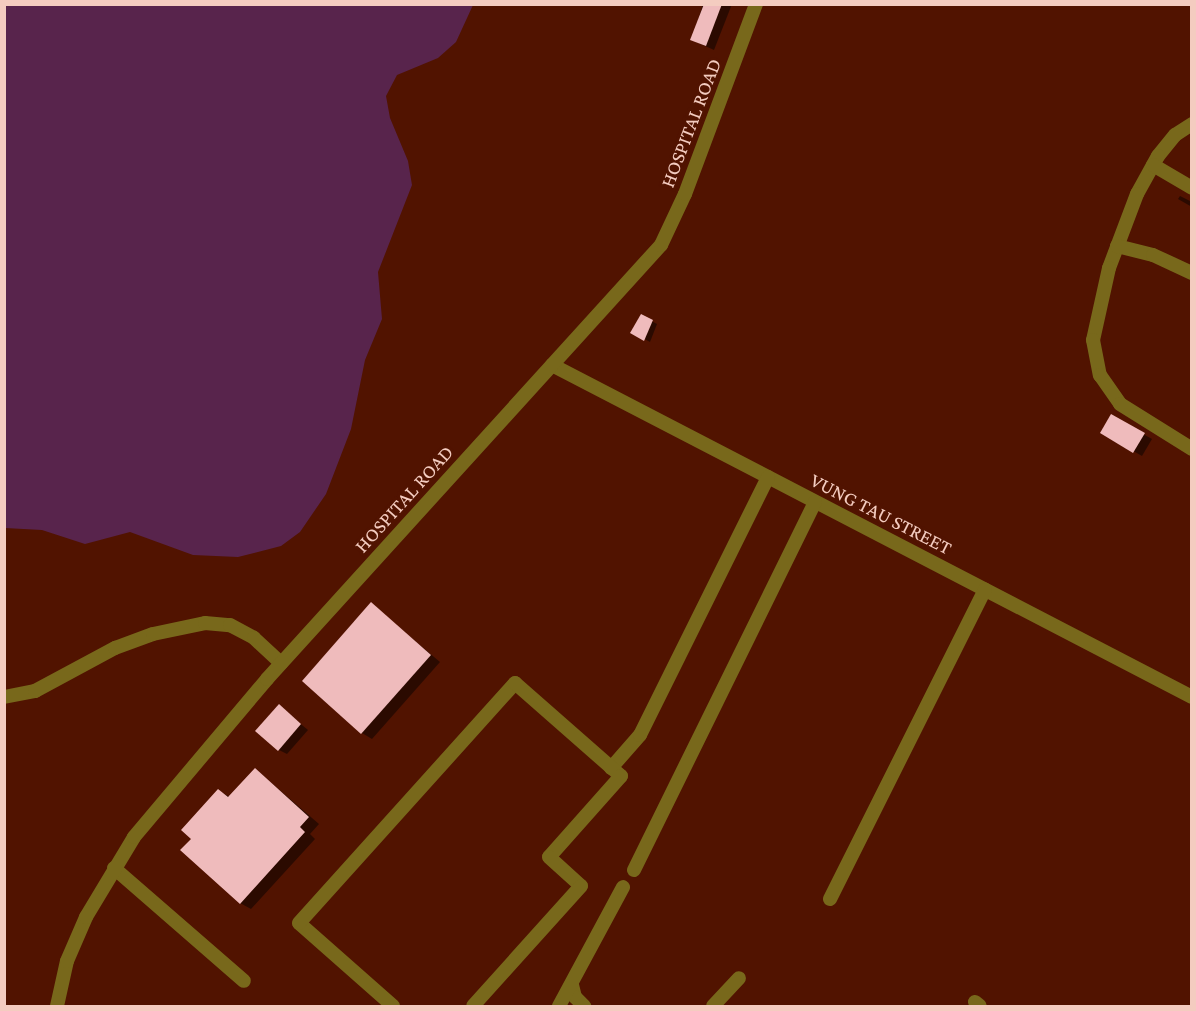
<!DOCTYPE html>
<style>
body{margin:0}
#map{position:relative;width:1196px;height:1011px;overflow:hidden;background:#511300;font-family:"Crimson Pro",serif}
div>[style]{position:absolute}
.green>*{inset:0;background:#58244c}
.shadow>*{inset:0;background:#0007}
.building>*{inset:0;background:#efbbbc}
.minor>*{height:14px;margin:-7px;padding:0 7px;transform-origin:7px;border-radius:7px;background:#78681b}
span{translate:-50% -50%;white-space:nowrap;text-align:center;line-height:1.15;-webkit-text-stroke:6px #511300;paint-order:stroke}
.street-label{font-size:20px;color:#f4ccc0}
.frame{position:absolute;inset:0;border:6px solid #f4ccc0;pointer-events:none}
</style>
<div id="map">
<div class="green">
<div style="clip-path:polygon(4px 5px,473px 5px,456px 42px,438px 58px,397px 75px,386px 96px,390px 118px,408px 161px,412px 185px,378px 272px,382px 319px,365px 360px,351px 429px,326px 494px,300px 532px,281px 546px,238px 557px,193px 555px,130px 532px,85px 544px,42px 530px,5px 528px)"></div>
</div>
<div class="shadow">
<div style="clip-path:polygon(703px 4px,732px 4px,714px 50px,692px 40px)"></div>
<div style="clip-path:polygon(1180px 196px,1192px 202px,1192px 207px,1178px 199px)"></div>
<div style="clip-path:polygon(642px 316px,657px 324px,650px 342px,632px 332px)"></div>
<div style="clip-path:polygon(1111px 416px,1152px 439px,1142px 456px,1102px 433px)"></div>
<div style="clip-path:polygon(371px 604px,440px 662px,372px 739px,362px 733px)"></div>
<div style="clip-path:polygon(279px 706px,308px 730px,287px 754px,279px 750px)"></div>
<div style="clip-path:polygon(255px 769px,319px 824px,310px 834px,315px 839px,251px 909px,240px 903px,193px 838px,219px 791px,230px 797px)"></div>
</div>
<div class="building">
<div style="clip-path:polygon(704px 4px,722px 4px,706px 46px,690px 40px)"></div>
<div style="clip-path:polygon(641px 314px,653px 320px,644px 341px,630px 333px)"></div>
<div style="clip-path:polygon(1111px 414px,1145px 433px,1133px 453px,1100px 433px)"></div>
<div style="clip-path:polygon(371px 602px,431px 655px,361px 734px,302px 681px)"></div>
<div style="clip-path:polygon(279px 704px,301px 724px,278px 751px,255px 731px)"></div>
<div style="clip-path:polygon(255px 768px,309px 817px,300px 827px,305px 832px,240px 904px,180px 850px,191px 839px,181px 830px,218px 789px,228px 797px)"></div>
</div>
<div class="minor">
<div style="left:1192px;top:124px;width:20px;rotate:147deg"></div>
<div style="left:1175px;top:135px;width:27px;rotate:129deg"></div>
<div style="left:1158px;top:156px;width:43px;rotate:118.9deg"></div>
<div style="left:1137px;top:194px;width:79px;rotate:110.7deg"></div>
<div style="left:1109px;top:268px;width:74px;rotate:102.5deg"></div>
<div style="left:1093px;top:340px;width:36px;rotate:79deg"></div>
<div style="left:1100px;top:375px;width:35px;rotate:55deg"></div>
<div style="left:1120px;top:404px;width:85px;rotate:32deg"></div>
<div style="left:1153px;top:165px;width:45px;rotate:30.5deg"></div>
<div style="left:1117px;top:246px;width:37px;rotate:14deg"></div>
<div style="left:1153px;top:255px;width:43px;rotate:24.8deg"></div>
<div style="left:552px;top:365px;width:721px;rotate:27.42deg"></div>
<div style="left:4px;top:697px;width:32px;rotate:-11deg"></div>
<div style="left:35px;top:691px;width:91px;rotate:-28.3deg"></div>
<div style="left:115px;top:648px;width:40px;rotate:-20.2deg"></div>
<div style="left:153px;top:634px;width:53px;rotate:-11.9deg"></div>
<div style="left:205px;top:623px;width:25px;rotate:5deg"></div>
<div style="left:230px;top:625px;width:27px;rotate:28deg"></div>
<div style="left:254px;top:638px;width:37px;rotate:43deg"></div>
<div style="left:611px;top:768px;width:44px;rotate:-48.7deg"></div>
<div style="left:640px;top:735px;width:288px;rotate:-63.6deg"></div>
<div style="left:114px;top:868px;width:172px;rotate:41deg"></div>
<div style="left:634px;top:870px;width:410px;rotate:-63.8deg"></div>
<div style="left:830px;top:899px;width:346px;rotate:-63.4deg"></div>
<div style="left:572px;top:985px;width:12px;rotate:76deg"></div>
<div style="left:575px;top:997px;width:13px;rotate:45deg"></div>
<div style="left:975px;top:1002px;width:6px;rotate:39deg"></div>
<div style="left:57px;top:1006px;width:46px;rotate:-77.5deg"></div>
<div style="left:67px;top:961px;width:48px;rotate:-66.6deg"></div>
<div style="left:86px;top:917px;width:93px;rotate:-59deg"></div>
<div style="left:134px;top:837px;width:207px;rotate:-49.9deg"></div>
<div style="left:267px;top:679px;width:586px;rotate:-47.77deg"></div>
<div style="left:661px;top:245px;width:56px;rotate:-64.8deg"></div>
<div style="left:685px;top:194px;width:203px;rotate:-69.5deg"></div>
<div style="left:393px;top:1006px;width:125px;rotate:-138.6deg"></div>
<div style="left:299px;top:923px;width:323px;rotate:-48deg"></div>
<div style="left:515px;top:683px;width:141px;rotate:41.3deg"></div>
<div style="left:621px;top:776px;width:108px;rotate:131.6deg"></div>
<div style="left:549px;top:857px;width:43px;rotate:42.2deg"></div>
<div style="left:581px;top:886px;width:161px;rotate:132deg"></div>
<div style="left:559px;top:1006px;width:135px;rotate:-61.7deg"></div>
<div style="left:713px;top:1006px;width:38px;rotate:-47deg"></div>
</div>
<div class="street-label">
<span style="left:691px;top:123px;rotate:-69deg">HOSPITAL ROAD</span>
<span style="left:404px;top:499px;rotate:-48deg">HOSPITAL ROAD</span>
<span style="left:881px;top:514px;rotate:27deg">VUNG TAU STREET</span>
</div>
<div class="frame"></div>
</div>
